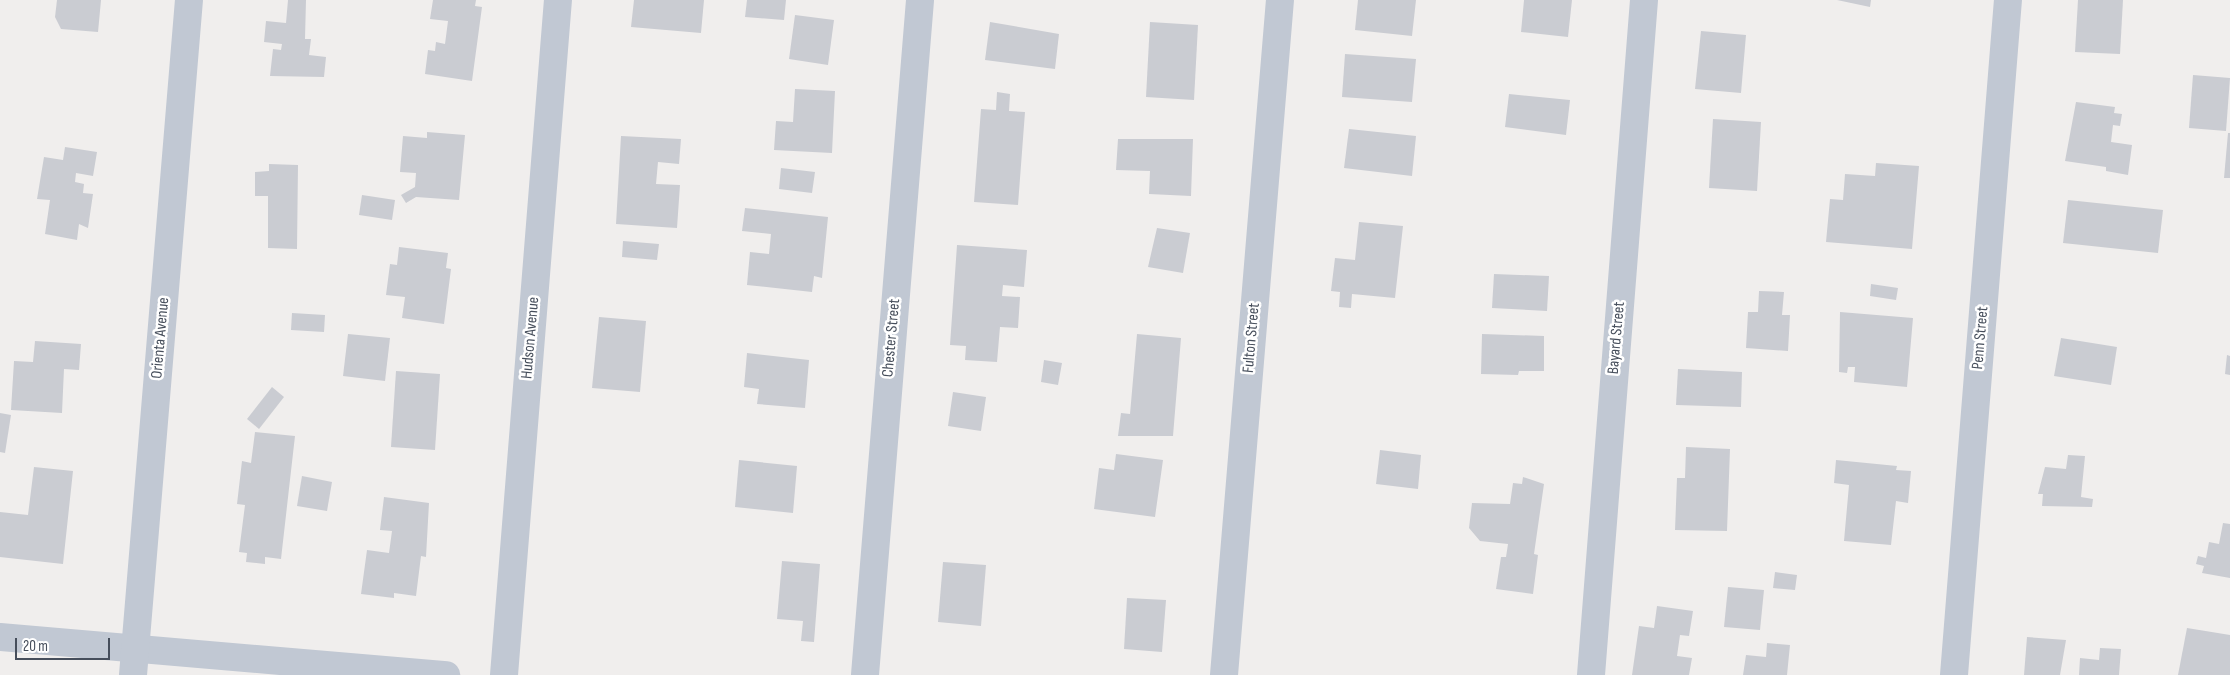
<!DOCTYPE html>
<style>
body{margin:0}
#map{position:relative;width:2230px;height:675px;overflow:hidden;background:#f0eeed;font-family:"Sofia Sans Condensed",sans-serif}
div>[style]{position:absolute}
.building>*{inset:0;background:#caccd2}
.minor>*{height:28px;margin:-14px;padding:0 14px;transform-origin:14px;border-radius:14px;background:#c1c8d3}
span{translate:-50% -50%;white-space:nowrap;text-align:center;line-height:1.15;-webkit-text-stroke:5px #fff;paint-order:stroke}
.street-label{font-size:16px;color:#464e5b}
.scale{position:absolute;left:15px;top:638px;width:95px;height:22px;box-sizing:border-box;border:2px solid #464e5b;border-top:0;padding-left:6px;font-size:15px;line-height:18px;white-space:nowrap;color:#464e5b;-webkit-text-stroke:4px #fff;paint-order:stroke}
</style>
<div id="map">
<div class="building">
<div style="clip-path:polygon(57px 0,101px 0,98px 32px,61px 29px,55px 17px)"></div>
<div style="clip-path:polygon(288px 0,306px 0,305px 39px,311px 39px,309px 55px,326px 57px,324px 77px,270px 76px,273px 49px,281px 50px,282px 44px,264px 42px,266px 21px,286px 23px)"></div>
<div style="clip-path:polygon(433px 0,476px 0,475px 6px,482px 7px,472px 81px,425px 74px,428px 50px,435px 51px,436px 42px,445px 44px,448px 21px,430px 19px)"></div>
<div style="clip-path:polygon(634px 0,704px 0,701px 33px,631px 27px)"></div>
<div style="clip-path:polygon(747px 0,786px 0,784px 20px,745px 17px)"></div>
<div style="clip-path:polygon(1358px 0,1416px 0,1412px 36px,1355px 30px)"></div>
<div style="clip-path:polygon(1524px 0,1572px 0,1568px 37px,1521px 32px)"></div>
<div style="clip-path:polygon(1837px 0,1871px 0,1870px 7px)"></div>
<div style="clip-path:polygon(2078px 0,2123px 0,2120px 54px,2075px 52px)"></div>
<div style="clip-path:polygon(795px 15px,834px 20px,828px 65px,789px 59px)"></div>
<div style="clip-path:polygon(990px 22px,1059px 34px,1055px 69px,985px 60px)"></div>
<div style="clip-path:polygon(1150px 22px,1198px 25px,1194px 100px,1146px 97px)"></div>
<div style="clip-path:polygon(1701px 31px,1746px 35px,1741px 93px,1695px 89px)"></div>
<div style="clip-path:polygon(1345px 54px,1416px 59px,1412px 102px,1342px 97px)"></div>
<div style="clip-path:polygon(2193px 75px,2230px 78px,2226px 131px,2189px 128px)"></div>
<div style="clip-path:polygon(795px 89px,835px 91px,832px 153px,774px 150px,776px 121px,793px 122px)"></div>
<div style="clip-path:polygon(997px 92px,1010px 94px,1009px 111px,1025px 112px,1018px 205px,974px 202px,981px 109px,996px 110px)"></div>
<div style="clip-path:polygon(1509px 94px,1570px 100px,1566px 135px,1505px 127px)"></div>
<div style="clip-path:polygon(2076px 102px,2115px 107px,2114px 113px,2122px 114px,2120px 126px,2113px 125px,2111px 142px,2132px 145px,2128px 175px,2106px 171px,2106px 167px,2065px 161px)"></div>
<div style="clip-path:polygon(1713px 119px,1761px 122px,1757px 191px,1709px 188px)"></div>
<div style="clip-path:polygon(1349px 129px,1416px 136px,1412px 176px,1344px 168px)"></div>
<div style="clip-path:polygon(427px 132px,465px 135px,459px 200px,416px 197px,406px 203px,401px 195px,415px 187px,416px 173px,400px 172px,403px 136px,427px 138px)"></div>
<div style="clip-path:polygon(2228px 133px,2230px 133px,2230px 178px,2224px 178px)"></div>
<div style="clip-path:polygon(621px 136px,681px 139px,679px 164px,658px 162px,656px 184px,680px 185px,677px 228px,616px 224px)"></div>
<div style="clip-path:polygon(1118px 139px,1193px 139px,1191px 196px,1149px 194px,1150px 171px,1116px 170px)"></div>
<div style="clip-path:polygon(65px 147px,97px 152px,93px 176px,76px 173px,75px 182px,84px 184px,83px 193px,93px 194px,88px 228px,79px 224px,77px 240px,45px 234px,50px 200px,37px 199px,44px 157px,63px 160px)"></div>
<div style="clip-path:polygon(1876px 163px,1919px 166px,1912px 249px,1826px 242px,1830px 199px,1843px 200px,1845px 174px,1875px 176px)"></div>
<div style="clip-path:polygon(269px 164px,298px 165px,297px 249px,268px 248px,268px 196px,255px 196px,255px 172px,269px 171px)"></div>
<div style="clip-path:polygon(781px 168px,815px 172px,812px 193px,779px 189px)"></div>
<div style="clip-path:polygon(362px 195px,395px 200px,392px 220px,359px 215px)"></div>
<div style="clip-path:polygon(2068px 200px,2163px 210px,2158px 253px,2063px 243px)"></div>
<div style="clip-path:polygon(745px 208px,828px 217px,822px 278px,814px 276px,812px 292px,747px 285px,750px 252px,769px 254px,771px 234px,742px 231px)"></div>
<div style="clip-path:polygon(1359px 222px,1403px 226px,1395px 298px,1352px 294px,1351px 308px,1339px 307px,1340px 292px,1331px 291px,1335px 258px,1355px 260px)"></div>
<div style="clip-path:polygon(1157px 228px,1190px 233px,1183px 273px,1148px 267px)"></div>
<div style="clip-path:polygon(623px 241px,659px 244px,657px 260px,622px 257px)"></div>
<div style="clip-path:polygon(957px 245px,1027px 250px,1024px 287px,1003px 285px,1002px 296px,1020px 297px,1018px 328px,1000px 327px,997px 362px,965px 360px,966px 346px,950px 345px)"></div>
<div style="clip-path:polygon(399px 247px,448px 253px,446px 268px,451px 269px,444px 324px,402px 318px,405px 297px,386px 295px,390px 264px,397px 265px)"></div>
<div style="clip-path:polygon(1494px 274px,1549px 276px,1547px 311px,1492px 308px)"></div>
<div style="clip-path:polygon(1871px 284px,1898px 288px,1896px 300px,1870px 296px)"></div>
<div style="clip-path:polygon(1759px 291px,1784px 292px,1782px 315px,1790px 315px,1788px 351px,1746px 348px,1748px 312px,1758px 312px)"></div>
<div style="clip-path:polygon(1840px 312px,1913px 318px,1907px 387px,1854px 382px,1855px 367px,1848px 367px,1847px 373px,1839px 372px)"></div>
<div style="clip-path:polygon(292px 313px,325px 315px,324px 332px,291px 330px)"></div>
<div style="clip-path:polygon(599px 317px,646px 321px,640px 392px,592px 388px)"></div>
<div style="clip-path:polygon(348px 334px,390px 338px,385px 381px,343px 376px)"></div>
<div style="clip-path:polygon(1137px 334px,1181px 338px,1173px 436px,1118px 436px,1121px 413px,1130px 414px)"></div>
<div style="clip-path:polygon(1482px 334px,1544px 336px,1544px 371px,1519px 371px,1518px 375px,1481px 374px)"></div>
<div style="clip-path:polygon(2061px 338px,2117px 347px,2111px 385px,2054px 376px)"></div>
<div style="clip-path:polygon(35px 341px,81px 344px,79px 370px,64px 369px,62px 413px,11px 410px,14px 361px,33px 362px)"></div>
<div style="clip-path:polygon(747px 353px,809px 360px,805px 408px,757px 404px,759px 389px,744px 387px)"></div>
<div style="clip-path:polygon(2227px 355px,2230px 356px,2230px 375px,2225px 374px)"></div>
<div style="clip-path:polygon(1044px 360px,1062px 363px,1058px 385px,1041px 382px)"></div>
<div style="clip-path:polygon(1678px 369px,1742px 372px,1741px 407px,1676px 405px)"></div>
<div style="clip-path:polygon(396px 371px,440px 374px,435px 450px,391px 447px)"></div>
<div style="clip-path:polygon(272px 387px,284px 397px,259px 429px,247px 419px)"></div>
<div style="clip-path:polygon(953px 392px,986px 397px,981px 431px,948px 426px)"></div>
<div style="clip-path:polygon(0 413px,11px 415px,5px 453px,0 452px)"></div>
<div style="clip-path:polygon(255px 432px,295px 436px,281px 559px,265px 557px,265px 564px,246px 562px,247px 553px,239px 552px,245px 505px,237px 504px,242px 461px,251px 463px)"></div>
<div style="clip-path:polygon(1686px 447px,1730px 449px,1727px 531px,1675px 530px,1677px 478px,1685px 478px)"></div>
<div style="clip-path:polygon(1380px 450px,1421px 455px,1418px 489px,1376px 484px)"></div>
<div style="clip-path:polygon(1116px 454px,1163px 460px,1155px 517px,1094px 509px,1099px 468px,1114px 470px)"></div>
<div style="clip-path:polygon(2068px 455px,2085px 456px,2081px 497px,2093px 499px,2092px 507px,2042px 506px,2043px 494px,2038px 494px,2045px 467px,2066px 469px)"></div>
<div style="clip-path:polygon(739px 460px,797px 466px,793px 513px,735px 507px)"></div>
<div style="clip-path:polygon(1836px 460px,1897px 466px,1896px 470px,1911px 471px,1908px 503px,1896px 501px,1891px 545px,1844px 541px,1849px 485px,1834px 483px)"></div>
<div style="clip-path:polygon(34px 467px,73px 471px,63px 564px,0 557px,0 512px,28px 515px)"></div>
<div style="clip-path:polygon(302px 476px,332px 482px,327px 511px,297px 506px)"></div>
<div style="clip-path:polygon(1523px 477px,1544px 484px,1534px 554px,1538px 555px,1533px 594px,1496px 589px,1501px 557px,1506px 557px,1508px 544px,1480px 541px,1469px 528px,1472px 503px,1510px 504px,1513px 483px,1522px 484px)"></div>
<div style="clip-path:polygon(384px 497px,429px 503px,426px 557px,421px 556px,416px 596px,394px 593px,394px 598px,361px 594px,367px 550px,389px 553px,392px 531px,380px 530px)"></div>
<div style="clip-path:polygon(2223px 523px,2230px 524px,2230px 578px,2202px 573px,2204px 566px,2196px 564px,2198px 556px,2206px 558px,2209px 542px,2219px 544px)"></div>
<div style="clip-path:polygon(782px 561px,820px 564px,814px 642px,801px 641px,803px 621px,777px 619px)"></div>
<div style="clip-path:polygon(943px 562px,986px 565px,981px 626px,938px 622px)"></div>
<div style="clip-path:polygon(1775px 572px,1797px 575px,1795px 590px,1773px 588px)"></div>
<div style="clip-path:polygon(1728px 587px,1764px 590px,1760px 630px,1724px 627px)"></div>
<div style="clip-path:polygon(1127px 598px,1166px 600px,1162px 652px,1124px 649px)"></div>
<div style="clip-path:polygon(1657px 606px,1693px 611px,1689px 636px,1680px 635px,1677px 656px,1692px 658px,1689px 675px,1632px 675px,1639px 626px,1654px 628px)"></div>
<div style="clip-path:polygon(2187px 628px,2230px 635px,2230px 675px,2178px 675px)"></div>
<div style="clip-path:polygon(2027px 637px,2066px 640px,2060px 675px,2024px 675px)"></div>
<div style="clip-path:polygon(1767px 643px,1790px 645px,1787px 675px,1743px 675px,1746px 655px,1766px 657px)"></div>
<div style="clip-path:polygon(2100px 648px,2121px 649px,2119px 675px,2079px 675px,2080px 658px,2099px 660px)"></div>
</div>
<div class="minor">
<div style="left:0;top:637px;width:448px;rotate:4.9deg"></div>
<div style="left:133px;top:675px;width:677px;rotate:-85.26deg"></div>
<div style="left:504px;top:675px;width:677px;rotate:-85.43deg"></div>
<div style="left:865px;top:675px;width:677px;rotate:-85.34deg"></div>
<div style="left:1224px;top:675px;width:677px;rotate:-85.26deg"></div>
<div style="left:1591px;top:675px;width:677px;rotate:-85.51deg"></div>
<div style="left:1954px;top:675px;width:677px;rotate:-85.43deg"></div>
</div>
<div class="street-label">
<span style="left:161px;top:338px;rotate:-85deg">Orienta Avenue</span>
<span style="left:531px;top:338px;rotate:-85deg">Hudson Avenue</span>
<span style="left:892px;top:338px;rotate:-85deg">Chester Street</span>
<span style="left:1252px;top:338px;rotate:-85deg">Fulton Street</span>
<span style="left:1617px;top:338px;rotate:-85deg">Bayard Street</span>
<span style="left:1981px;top:338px;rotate:-85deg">Penn Street</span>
</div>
<div class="scale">20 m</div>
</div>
